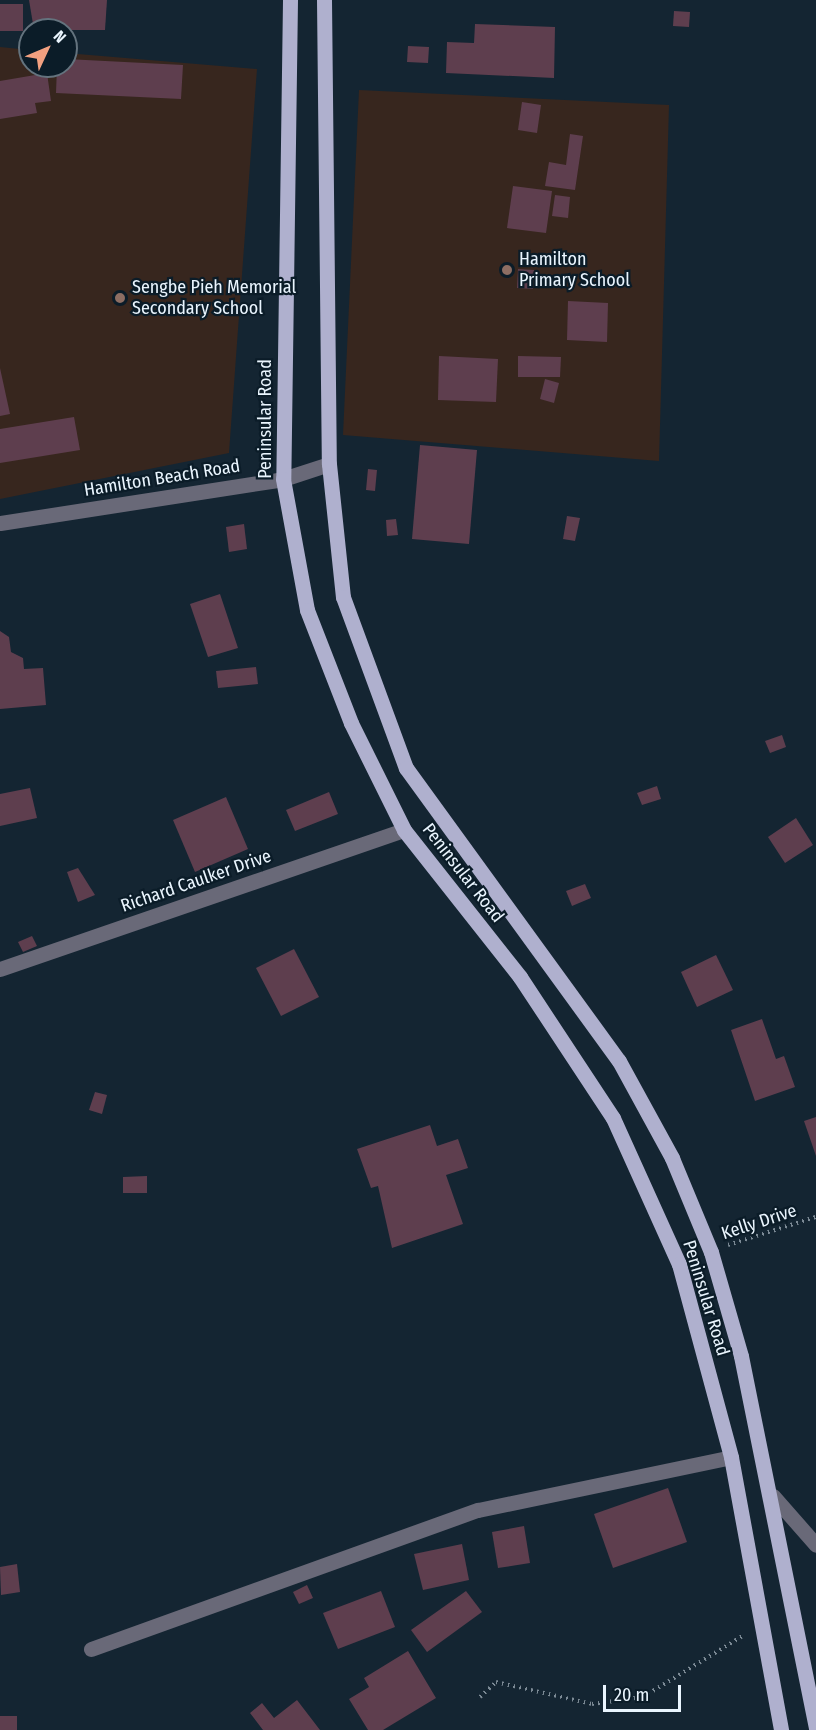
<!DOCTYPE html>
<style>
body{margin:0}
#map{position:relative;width:816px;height:1730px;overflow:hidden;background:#142532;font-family:"Fira Sans Condensed",sans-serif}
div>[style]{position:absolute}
.education>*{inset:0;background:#37261e}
.building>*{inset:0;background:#5e3e4e}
.path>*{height:4px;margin-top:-2px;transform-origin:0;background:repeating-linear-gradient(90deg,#7c8a95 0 1.5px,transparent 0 6px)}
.minor>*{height:15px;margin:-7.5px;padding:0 7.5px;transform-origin:7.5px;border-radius:7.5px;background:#696978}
.major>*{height:15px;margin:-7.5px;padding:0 7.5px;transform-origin:7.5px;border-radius:7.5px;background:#afb0ce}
.dots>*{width:16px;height:16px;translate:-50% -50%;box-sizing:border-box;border:3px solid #0b1c28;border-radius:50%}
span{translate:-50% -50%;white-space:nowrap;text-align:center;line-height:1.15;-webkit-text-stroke:4.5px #0b1c28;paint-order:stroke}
.poi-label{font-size:18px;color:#eaf5fe}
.left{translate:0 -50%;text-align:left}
.street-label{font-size:18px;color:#eaf5fe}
.north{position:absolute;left:18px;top:18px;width:60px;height:60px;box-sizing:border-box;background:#0b1c28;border:2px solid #64737e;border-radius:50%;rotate:46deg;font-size:16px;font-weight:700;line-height:24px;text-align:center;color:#eaf5fe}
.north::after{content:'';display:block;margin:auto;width:21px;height:27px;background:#f2a080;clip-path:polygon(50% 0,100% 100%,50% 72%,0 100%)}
.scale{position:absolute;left:603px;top:1685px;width:78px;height:27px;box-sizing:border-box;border:3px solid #eaf5fe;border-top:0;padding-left:8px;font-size:18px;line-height:21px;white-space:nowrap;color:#eaf5fe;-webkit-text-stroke:4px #0b1c28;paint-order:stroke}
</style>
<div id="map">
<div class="education">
<div style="clip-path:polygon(0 47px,30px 50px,30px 66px,66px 66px,66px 53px,257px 69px,229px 453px,0 499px)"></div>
<div style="clip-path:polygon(359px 90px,669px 105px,659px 461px,343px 435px)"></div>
</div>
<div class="building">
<div style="clip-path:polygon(29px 0,107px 0,105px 30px,34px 30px)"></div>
<div style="clip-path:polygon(0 4px,23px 4px,23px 31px,0 31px)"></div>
<div style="clip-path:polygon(674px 11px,690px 12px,689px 27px,673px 26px)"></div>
<div style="clip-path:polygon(475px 24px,555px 27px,554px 78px,446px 73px,447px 42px,474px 43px)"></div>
<div style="clip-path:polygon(408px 46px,429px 47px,428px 63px,407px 62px)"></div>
<div style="clip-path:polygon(66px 59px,183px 65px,181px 99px,56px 93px,57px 66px,66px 66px)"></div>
<div style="clip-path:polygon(47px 73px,51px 101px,35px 103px,37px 113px,0 119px,0 81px)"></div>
<div style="clip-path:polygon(522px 102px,541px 105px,537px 133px,518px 130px)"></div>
<div style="clip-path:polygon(570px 134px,583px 136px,575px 190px,545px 186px,549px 162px,566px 165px)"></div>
<div style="clip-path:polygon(513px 186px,552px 191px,546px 233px,507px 228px)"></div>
<div style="clip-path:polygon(555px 195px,570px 197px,568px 218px,552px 216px)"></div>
<div style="clip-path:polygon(518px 269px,534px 270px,533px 289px,517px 288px)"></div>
<div style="clip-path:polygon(568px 301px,608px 303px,607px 342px,567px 340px)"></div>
<div style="clip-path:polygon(439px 356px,498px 359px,496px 402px,438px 400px)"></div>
<div style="clip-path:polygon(518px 356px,561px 357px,560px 377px,518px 377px)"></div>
<div style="clip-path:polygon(0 368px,10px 414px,0 416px)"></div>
<div style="clip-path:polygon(545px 379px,559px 383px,554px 403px,540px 399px)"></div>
<div style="clip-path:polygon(74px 417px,80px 450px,0 463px,0 429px)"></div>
<div style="clip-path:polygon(420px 445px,477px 450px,469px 544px,412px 539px)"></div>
<div style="clip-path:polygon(368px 469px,377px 470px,375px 491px,366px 490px)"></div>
<div style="clip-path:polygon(567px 516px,580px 518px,575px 541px,563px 539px)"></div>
<div style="clip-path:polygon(396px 519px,398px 535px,387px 536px,386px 520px)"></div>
<div style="clip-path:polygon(244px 524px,247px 549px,229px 552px,226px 527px)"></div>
<div style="clip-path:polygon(220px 594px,238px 648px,208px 657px,190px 604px)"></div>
<div style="clip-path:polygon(0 631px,9px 637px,11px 652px,23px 658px,24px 669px,43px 668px,46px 705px,0 709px)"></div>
<div style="clip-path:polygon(256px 667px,258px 684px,218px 688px,216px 671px)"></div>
<div style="clip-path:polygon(782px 735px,786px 747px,770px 753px,765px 741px)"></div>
<div style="clip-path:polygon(657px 786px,661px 799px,642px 805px,637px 793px)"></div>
<div style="clip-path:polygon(30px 788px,37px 818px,0 826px,0 794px)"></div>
<div style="clip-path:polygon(329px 792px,338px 814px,295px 831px,286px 810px)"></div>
<div style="clip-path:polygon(226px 797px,248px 849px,195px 872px,173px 820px)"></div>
<div style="clip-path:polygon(796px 818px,813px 845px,785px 863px,768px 837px)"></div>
<div style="clip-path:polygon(78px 868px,95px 895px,78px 902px,67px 872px)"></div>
<div style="clip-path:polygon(585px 884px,591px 898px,572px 906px,566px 891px)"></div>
<div style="clip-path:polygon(32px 936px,37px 946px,23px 952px,18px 942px)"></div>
<div style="clip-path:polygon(294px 949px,319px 997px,281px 1016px,256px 968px)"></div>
<div style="clip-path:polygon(716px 955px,733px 990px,697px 1007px,681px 972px)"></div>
<div style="clip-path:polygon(762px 1019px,776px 1059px,784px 1056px,795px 1087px,755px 1101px,731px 1030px)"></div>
<div style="clip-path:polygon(95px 1092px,107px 1095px,102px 1114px,89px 1110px)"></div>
<div style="clip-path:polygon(816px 1117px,816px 1156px,804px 1121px)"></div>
<div style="clip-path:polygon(430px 1125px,437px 1146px,458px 1139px,468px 1168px,446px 1175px,463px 1224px,392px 1248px,378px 1186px,371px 1188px,357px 1149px)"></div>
<div style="clip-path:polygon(147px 1176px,147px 1193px,123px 1193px,123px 1177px)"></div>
<div style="clip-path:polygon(668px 1488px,687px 1542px,613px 1568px,594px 1514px)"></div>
<div style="clip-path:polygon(524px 1526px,530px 1563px,498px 1568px,492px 1532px)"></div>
<div style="clip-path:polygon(462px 1544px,469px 1580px,423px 1590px,414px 1554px)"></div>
<div style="clip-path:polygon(17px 1564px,20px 1592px,1px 1595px,0 1567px)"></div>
<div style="clip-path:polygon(307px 1585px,313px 1598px,299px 1604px,293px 1592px)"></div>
<div style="clip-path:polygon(381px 1591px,395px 1627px,338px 1649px,323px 1613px)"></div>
<div style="clip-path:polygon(466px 1591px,482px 1612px,427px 1652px,411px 1630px)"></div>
<div style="clip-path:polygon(408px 1651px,436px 1698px,383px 1730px,368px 1730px,349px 1699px,369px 1687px,364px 1678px)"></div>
<div style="clip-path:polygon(297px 1700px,320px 1730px,263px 1730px,250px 1713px,262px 1703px,274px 1718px)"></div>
<div style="clip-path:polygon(0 1716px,17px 1716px,17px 1730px,0 1730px)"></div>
</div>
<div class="path">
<div style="left:728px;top:1245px;width:92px;rotate:-17.7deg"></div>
<div style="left:480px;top:1697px;width:22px;rotate:-43deg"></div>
<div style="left:496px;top:1682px;width:98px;rotate:12.9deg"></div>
<div style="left:592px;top:1704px;width:51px;rotate:-7.8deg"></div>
<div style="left:643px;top:1697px;width:119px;rotate:-31.5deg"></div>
</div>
<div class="minor">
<div style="left:0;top:523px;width:286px;rotate:-8.8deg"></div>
<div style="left:283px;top:479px;width:48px;rotate:-18.1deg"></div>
<div style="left:0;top:969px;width:427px;rotate:-19deg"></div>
<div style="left:773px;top:1496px;width:65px;rotate:48.7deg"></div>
<div style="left:91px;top:1649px;width:411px;rotate:-19.8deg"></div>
<div style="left:478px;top:1510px;width:258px;rotate:-11.8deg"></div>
</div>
<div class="major">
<div style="left:290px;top:0;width:479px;rotate:90.8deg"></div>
<div style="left:283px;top:479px;width:133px;rotate:79.6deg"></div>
<div style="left:307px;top:610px;width:121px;rotate:68.7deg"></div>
<div style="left:351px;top:723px;width:119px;rotate:63.6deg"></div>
<div style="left:404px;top:830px;width:187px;rotate:51.7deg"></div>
<div style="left:520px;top:977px;width:169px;rotate:56.6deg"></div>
<div style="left:613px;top:1118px;width:160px;rotate:65.7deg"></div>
<div style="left:679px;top:1264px;width:200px;rotate:74.9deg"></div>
<div style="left:731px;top:1457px;width:278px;rotate:79.6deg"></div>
<div style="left:324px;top:0;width:464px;rotate:89.4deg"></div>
<div style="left:329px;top:464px;width:134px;rotate:84deg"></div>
<div style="left:343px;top:597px;width:182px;rotate:69.8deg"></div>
<div style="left:406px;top:768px;width:362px;rotate:54deg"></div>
<div style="left:619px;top:1061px;width:111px;rotate:61.3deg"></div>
<div style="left:672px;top:1158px;width:102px;rotate:67.5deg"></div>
<div style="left:711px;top:1252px;width:108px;rotate:73.9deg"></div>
<div style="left:741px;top:1356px;width:380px;rotate:78.6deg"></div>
</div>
<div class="dots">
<div style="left:507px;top:270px;background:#8d6e63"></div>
<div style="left:120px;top:298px;background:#8d6e63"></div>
</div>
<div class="poi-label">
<span class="left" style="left:519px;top:270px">Hamilton<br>Primary School</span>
<span class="left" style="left:132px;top:298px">Sengbe Pieh Memorial<br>Secondary School</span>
</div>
<div class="street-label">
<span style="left:265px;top:419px;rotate:-90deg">Peninsular Road</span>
<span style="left:162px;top:478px;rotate:-9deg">Hamilton Beach Road</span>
<span style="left:463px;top:873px;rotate:52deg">Peninsular Road</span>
<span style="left:196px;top:881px;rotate:-19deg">Richard Caulker Drive</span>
<span style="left:759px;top:1222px;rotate:-18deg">Kelly Drive</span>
<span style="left:706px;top:1298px;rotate:73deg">Peninsular Road</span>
</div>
<div class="north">N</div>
<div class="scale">20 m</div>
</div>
